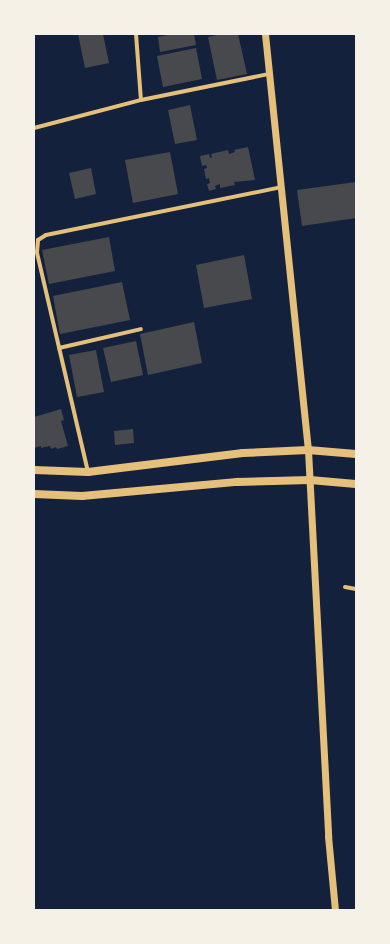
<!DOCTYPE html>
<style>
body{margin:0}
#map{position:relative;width:390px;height:944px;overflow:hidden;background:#14213d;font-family:"Alegreya Sans",sans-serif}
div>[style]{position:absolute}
.building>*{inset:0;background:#48494c}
.minor>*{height:4px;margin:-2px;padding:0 2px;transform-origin:2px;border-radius:2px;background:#e5c07b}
.tertiary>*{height:7px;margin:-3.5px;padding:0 3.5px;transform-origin:3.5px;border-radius:3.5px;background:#e5c07b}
.secondary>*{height:8px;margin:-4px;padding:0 4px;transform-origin:4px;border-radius:4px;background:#e5c07b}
span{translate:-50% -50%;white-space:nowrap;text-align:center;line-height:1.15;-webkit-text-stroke:4px #f6f1e7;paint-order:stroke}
.frame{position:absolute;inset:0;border:35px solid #f6f1e7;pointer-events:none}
</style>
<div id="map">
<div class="building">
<div style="clip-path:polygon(78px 34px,103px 34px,109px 63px,85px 68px)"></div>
<div style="clip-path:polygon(173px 34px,194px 34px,196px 45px,160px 52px,158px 37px)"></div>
<div style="clip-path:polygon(222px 34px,238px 34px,247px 74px,217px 80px,208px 37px)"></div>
<div style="clip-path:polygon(196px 48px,202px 79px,163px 87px,157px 56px)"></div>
<div style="clip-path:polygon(190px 105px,197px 140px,175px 144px,168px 110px)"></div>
<div style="clip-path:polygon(248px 147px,255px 180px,234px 182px,235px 185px,220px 188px,220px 184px,215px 186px,216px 189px,209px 191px,207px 184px,210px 183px,209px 178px,206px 179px,204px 169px,207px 168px,206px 165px,202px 166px,200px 156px,209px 154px,210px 158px,212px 157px,211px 154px,228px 150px,229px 154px,235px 152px,234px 150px)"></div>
<div style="clip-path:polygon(170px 152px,178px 194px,133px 203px,125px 160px)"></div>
<div style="clip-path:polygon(91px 168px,96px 194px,75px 199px,69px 173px)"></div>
<div style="clip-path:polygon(356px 182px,356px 218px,302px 226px,297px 190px)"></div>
<div style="clip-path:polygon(109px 237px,115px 271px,49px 284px,42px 250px)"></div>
<div style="clip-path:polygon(244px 255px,252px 299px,204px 308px,196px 265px)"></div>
<div style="clip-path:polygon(122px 282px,130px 320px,60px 334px,53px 296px)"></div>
<div style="clip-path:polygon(194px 322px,202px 363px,148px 375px,140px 334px)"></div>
<div style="clip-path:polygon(136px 341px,143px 375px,111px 382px,103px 348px)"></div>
<div style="clip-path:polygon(96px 350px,104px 392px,77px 397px,69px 355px)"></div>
<div style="clip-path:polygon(61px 409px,64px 420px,61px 421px,68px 446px,57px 449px,56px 447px,51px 449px,50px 446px,41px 448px,41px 446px,34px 448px,34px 417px)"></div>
<div style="clip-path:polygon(133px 429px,134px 443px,115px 445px,114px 431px)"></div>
</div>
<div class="minor">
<div style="left:136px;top:34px;width:66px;rotate:85.7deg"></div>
<div style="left:34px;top:128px;width:111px;rotate:-14.7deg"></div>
<div style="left:141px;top:100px;width:131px;rotate:-11.5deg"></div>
<div style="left:59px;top:348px;width:84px;rotate:-13deg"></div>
<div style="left:88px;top:472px;width:226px;rotate:-103.1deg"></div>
<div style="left:37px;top:252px;width:12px;rotate:-85deg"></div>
<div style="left:38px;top:240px;width:9px;rotate:-32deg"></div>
<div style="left:46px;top:235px;width:240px;rotate:-11.5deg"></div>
<div style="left:345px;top:587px;width:11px;rotate:10deg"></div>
</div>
<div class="tertiary">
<div style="left:265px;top:34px;width:418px;rotate:84.1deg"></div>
<div style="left:308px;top:450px;width:387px;rotate:87deg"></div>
<div style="left:328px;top:836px;width:74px;rotate:84.6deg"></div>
</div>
<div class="secondary">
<div style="left:34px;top:470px;width:54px;rotate:2.1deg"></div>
<div style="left:88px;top:472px;width:156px;rotate:-7deg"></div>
<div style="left:243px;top:453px;width:65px;rotate:-2.6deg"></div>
<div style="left:308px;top:450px;width:48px;rotate:4.8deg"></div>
<div style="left:34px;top:494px;width:48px;rotate:2.4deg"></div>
<div style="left:82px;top:496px;width:156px;rotate:-5.2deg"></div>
<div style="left:237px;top:482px;width:73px;rotate:-1.6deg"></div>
<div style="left:310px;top:480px;width:46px;rotate:5deg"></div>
</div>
<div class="frame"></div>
</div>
